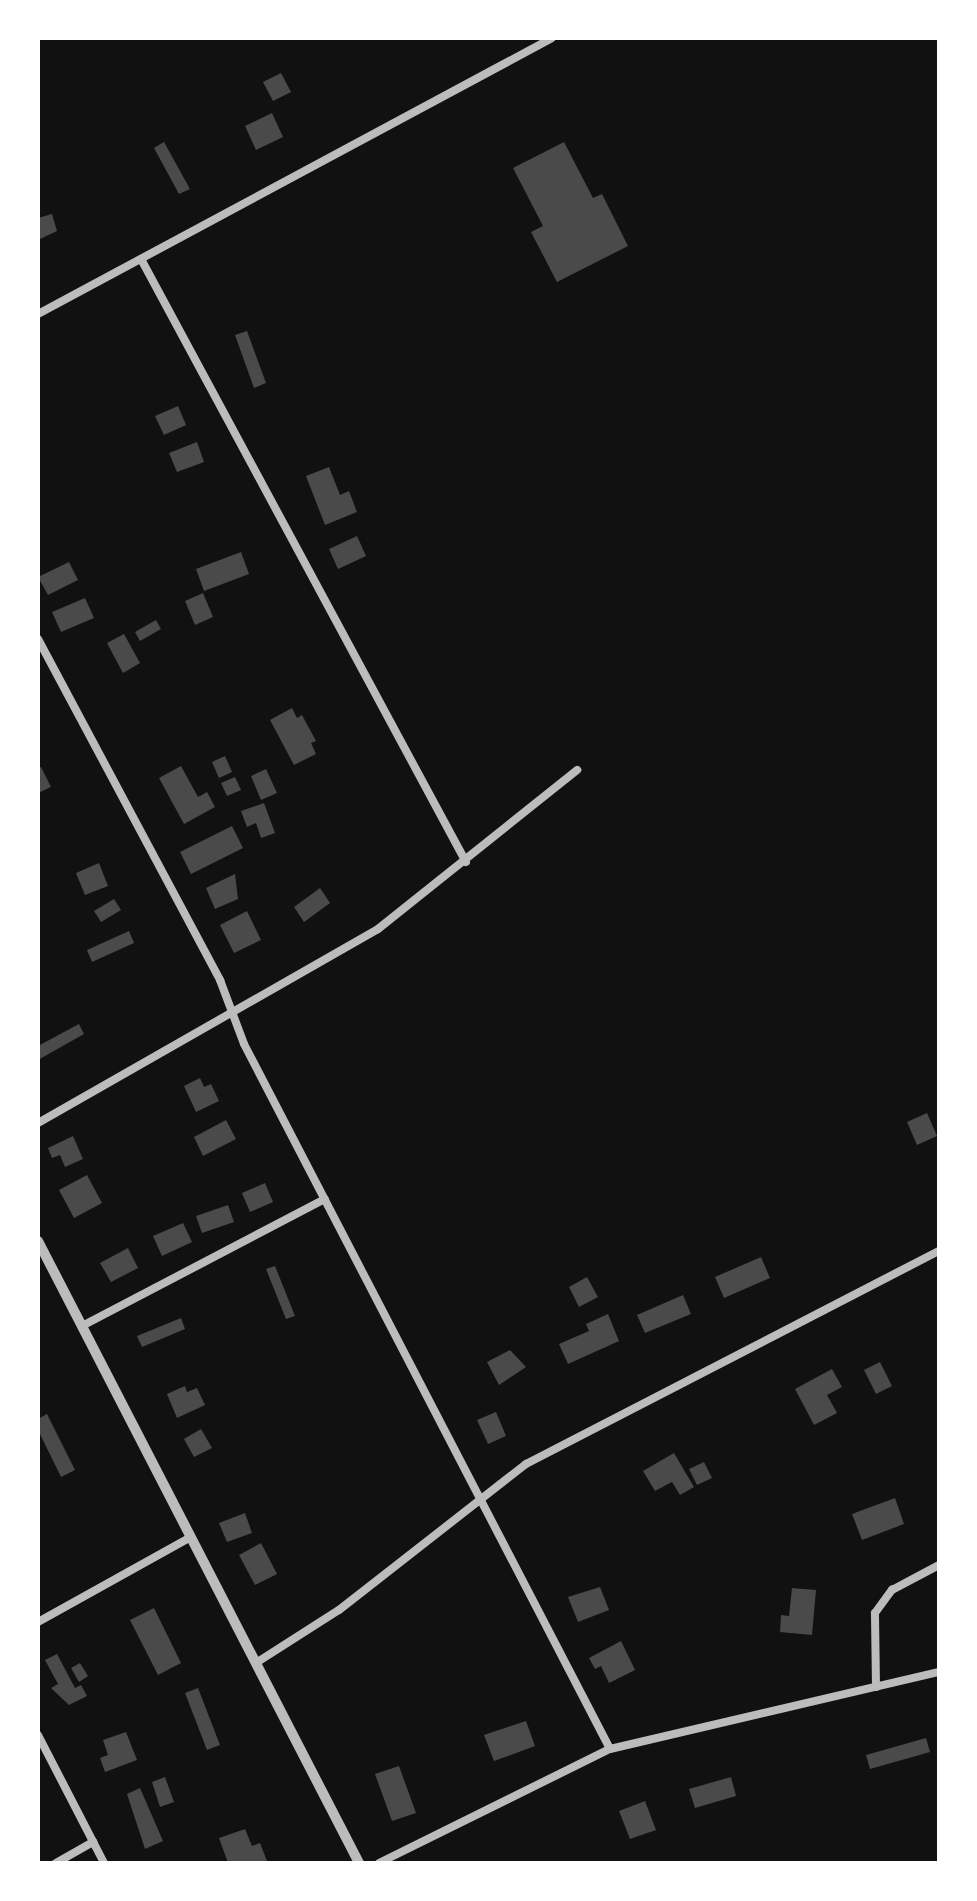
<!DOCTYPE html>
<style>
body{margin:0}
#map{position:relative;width:977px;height:1901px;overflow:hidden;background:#111;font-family:"Exo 2",sans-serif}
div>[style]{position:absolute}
.building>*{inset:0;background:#4a4a4a}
.minor>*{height:8px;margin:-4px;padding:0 4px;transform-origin:4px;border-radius:4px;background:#bcbcbc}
.tertiary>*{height:10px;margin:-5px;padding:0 5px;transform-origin:5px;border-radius:5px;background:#bcbcbc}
span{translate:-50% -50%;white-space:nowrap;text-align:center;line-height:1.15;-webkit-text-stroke:8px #fff;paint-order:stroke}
.frame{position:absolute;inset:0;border:40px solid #fff;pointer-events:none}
</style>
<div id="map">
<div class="building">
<div style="clip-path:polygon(281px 73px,291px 92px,273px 101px,263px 82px)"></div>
<div style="clip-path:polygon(272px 113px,283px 137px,256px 150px,245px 126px)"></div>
<div style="clip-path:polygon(164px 142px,190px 189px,179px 194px,154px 148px)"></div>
<div style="clip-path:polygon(564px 142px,593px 198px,602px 194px,628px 246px,557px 282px,531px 232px,543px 226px,513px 168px)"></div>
<div style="clip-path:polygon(52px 214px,57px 231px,38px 240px,38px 218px)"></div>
<div style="clip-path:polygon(247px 331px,266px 383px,254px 388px,235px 335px)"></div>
<div style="clip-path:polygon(178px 406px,186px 425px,164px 435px,155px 416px)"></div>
<div style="clip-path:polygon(197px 442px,204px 462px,177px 472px,169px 453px)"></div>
<div style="clip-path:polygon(329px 467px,340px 495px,349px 491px,357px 512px,325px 525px,306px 476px)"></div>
<div style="clip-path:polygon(357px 536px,366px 556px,338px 569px,329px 549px)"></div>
<div style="clip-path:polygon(241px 552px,249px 574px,204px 591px,196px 569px)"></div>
<div style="clip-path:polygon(69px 562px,78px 580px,48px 595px,38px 577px)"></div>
<div style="clip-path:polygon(203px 593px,213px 617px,195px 625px,185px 601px)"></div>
<div style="clip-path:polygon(85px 598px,94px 618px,61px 632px,52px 612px)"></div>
<div style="clip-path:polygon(156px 620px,161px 629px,140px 641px,135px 632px)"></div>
<div style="clip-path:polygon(124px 634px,140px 663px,123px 673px,107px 643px)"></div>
<div style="clip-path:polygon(292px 708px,297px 718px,302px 715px,316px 741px,311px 743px,316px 754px,294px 765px,270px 720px)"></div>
<div style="clip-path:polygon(225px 756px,232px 772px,219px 778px,212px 762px)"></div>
<div style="clip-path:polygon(181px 766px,198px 797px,207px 792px,215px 807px,184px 824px,159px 778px)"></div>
<div style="clip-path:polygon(41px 767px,51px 787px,38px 793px,38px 768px)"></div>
<div style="clip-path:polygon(266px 769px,277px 793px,261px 800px,251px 776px)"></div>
<div style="clip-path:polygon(235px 777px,241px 790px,227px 796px,221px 783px)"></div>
<div style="clip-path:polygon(264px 803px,275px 833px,261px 838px,256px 823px,247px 827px,241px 811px)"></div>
<div style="clip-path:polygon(232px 826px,243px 848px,191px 874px,180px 852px)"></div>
<div style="clip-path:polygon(99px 863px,108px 886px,85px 895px,76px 873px)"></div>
<div style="clip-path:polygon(235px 874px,238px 899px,215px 909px,206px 888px)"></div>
<div style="clip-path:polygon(320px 888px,330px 903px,304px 922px,294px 907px)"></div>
<div style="clip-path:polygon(114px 899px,121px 910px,101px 922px,94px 911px)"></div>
<div style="clip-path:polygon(247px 911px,261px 940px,234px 953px,220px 925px)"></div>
<div style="clip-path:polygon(129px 931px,134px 943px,92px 962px,87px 950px)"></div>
<div style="clip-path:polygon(79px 1024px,84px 1034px,38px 1060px,38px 1046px)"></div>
<div style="clip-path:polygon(200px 1078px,204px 1087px,211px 1084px,219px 1101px,196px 1112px,184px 1086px)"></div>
<div style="clip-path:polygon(927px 1113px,937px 1136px,917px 1145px,907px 1122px)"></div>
<div style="clip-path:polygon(226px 1120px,236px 1139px,203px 1156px,194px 1137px)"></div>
<div style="clip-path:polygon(73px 1136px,83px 1159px,65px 1167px,60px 1155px,52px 1158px,48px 1148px)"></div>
<div style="clip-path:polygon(87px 1175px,102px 1203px,74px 1218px,59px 1190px)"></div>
<div style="clip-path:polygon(265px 1183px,273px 1202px,250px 1212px,242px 1193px)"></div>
<div style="clip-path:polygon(228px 1205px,234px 1222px,202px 1233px,196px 1216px)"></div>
<div style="clip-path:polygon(183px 1223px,192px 1242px,162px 1256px,153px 1236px)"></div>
<div style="clip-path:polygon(128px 1248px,138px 1268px,111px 1282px,100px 1263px)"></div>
<div style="clip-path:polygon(761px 1257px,770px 1278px,724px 1298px,715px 1277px)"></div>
<div style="clip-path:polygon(275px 1266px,295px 1316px,286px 1319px,266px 1269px)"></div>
<div style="clip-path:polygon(587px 1277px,598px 1297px,579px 1307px,569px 1287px)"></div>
<div style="clip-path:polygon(683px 1295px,691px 1314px,645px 1333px,637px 1315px)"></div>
<div style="clip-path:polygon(608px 1314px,619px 1341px,568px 1364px,559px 1344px,589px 1331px,586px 1324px)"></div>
<div style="clip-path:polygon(181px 1318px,185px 1329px,142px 1347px,137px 1336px)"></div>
<div style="clip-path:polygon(510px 1350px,526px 1367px,499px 1385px,487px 1362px)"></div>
<div style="clip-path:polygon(880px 1362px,892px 1386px,876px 1394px,864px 1370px)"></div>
<div style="clip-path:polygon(832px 1369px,842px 1387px,827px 1395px,837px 1413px,814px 1425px,795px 1389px)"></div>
<div style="clip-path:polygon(185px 1386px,187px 1392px,197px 1388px,205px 1405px,177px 1418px,167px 1394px)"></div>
<div style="clip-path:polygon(496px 1412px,506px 1436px,488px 1444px,477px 1420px)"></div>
<div style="clip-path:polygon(47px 1414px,75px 1470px,61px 1477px,38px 1430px,38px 1419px)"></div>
<div style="clip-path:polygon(201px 1429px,212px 1448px,194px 1457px,184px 1439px)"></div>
<div style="clip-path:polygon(674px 1453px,694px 1487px,680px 1495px,672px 1482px,655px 1491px,643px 1471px)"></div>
<div style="clip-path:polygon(704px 1462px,712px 1478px,697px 1485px,689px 1469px)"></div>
<div style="clip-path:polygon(895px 1498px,904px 1524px,862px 1540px,852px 1514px)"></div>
<div style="clip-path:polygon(245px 1513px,252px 1533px,227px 1542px,219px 1523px)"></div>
<div style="clip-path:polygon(261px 1543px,277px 1574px,255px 1585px,239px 1555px)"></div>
<div style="clip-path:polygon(600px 1587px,609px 1610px,578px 1622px,568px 1597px)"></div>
<div style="clip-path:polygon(792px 1588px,816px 1590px,812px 1635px,780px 1632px,781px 1615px,789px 1616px)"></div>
<div style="clip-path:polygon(154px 1608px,181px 1663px,158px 1675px,130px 1620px)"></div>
<div style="clip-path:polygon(621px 1641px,635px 1670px,609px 1683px,601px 1666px,595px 1669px,589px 1658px)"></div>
<div style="clip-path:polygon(57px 1654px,75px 1688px,81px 1685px,87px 1696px,69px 1705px,51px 1688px,58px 1684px,45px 1660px)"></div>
<div style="clip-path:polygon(80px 1663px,88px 1676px,79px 1682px,71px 1668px)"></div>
<div style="clip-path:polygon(198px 1688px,220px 1745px,207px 1750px,185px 1693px)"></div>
<div style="clip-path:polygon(526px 1721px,535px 1746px,494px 1761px,484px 1735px)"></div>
<div style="clip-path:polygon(126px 1732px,137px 1760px,105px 1772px,100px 1758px,108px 1755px,103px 1740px)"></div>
<div style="clip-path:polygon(926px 1738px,930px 1752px,870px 1769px,866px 1755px)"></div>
<div style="clip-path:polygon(399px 1766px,416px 1813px,392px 1821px,375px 1774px)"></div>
<div style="clip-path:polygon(165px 1777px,174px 1802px,160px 1807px,152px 1782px)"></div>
<div style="clip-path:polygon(731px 1777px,736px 1796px,695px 1808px,689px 1789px)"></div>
<div style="clip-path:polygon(140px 1788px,163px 1841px,145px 1849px,127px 1794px)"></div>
<div style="clip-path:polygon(645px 1801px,656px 1830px,630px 1839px,619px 1811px)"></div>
<div style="clip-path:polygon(245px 1829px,252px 1846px,260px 1843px,267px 1861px,228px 1863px,219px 1838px)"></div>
</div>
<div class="minor">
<div style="left:141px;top:259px;width:685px;rotate:61.68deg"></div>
<div style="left:38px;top:314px;width:583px;rotate:-28.23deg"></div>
<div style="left:38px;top:639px;width:387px;rotate:61.9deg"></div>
<div style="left:220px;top:980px;width:68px;rotate:69.4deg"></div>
<div style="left:244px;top:1044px;width:794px;rotate:62.56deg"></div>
<div style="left:38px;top:1123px;width:391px;rotate:-29.7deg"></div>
<div style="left:378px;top:929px;width:255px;rotate:-38.6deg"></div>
<div style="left:82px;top:1326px;width:274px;rotate:-27.6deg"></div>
<div style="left:38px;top:1622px;width:175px;rotate:-29.1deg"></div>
<div style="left:256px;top:1663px;width:98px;rotate:-32.6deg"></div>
<div style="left:339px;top:1610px;width:237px;rotate:-38deg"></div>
<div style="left:526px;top:1464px;width:465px;rotate:-27.3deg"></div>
<div style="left:876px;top:1687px;width:74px;rotate:-90.8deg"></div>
<div style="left:875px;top:1613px;width:29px;rotate:-54deg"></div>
<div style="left:892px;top:1590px;width:53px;rotate:-28deg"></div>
<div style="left:38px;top:1735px;width:144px;rotate:62.7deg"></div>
<div style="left:56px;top:1863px;width:43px;rotate:-29.6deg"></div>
<div style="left:379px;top:1863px;width:258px;rotate:-26.3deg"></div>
<div style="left:610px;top:1749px;width:338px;rotate:-13.2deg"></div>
</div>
<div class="tertiary">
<div style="left:38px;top:1241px;width:700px;rotate:62.7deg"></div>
</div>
<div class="frame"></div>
</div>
